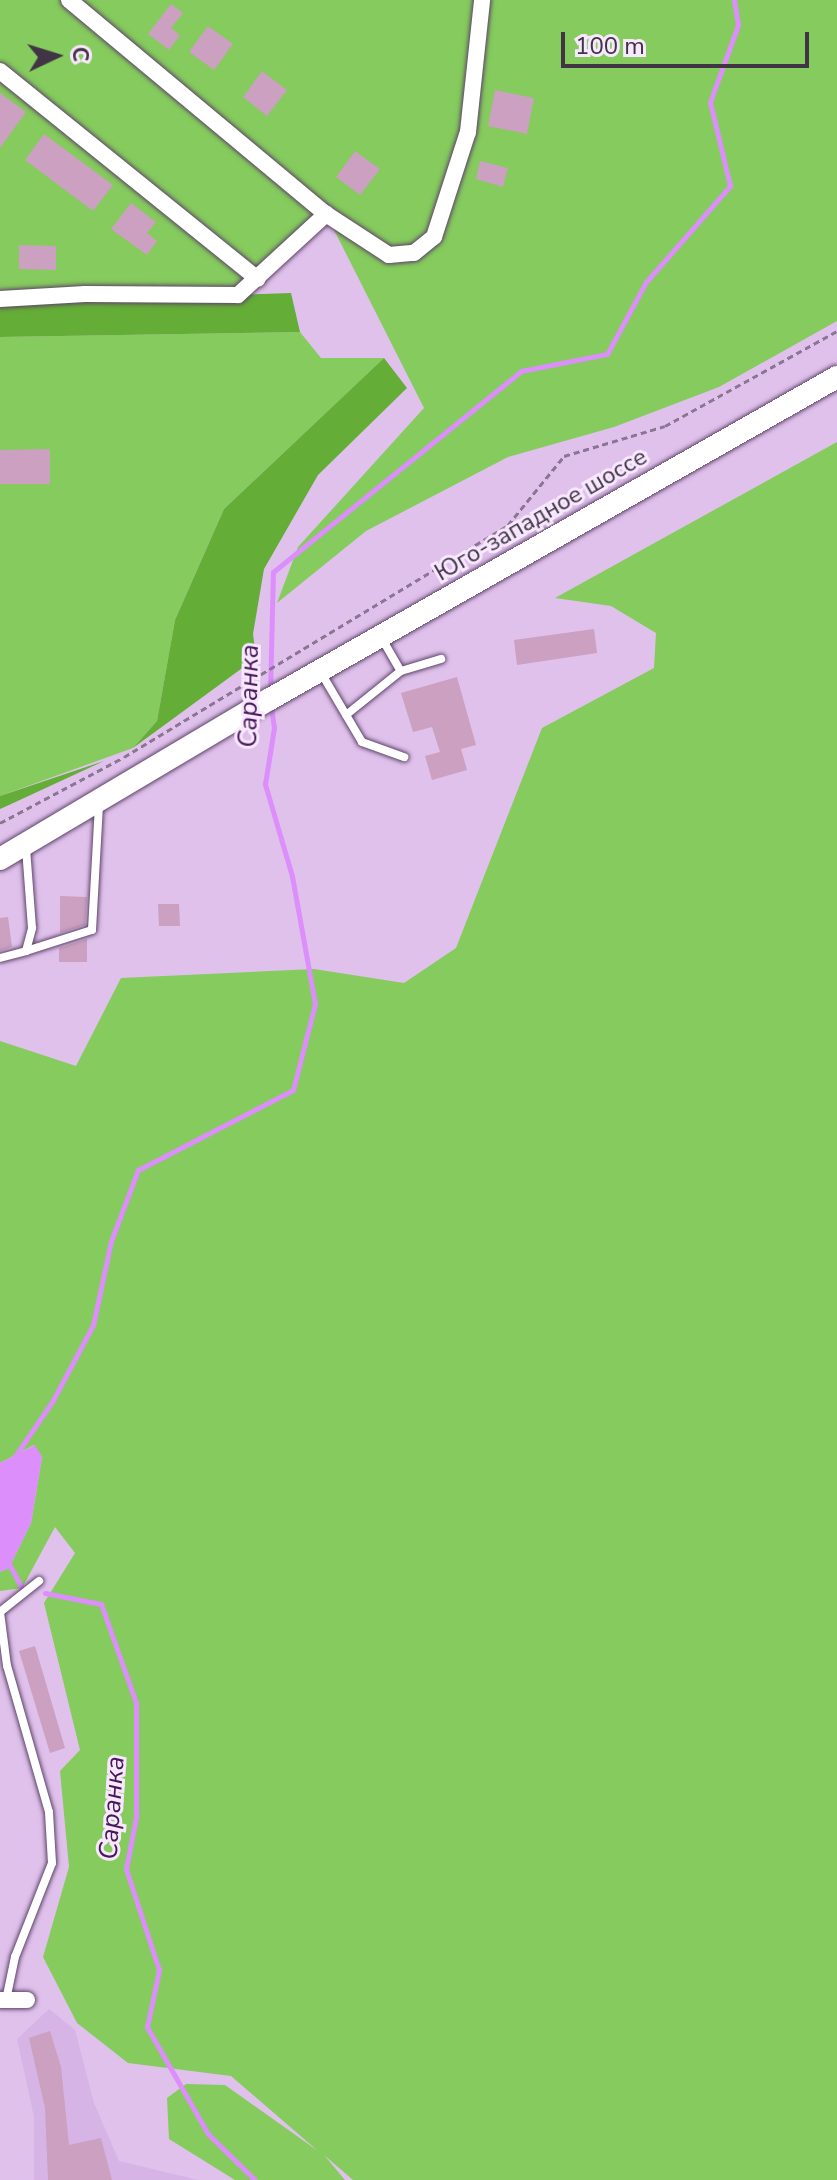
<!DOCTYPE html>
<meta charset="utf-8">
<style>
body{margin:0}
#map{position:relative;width:837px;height:2180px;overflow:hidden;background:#dfc1ec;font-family:"Nunito Sans",sans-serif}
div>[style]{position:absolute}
.built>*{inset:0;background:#d6b4e5}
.green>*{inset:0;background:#85cb5d}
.forest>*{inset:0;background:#64ad36}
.water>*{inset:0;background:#dc8efb}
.stream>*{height:5px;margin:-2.5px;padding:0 2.5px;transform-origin:2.5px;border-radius:2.5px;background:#dc8efb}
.building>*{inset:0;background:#cba0c0}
.path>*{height:3px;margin-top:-1.5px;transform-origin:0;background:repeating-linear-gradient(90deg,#8a7592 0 6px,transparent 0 10px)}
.roads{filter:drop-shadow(0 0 2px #5e4469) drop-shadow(0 0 2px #5e4469)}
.lane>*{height:8px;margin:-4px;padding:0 4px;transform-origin:4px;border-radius:4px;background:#fff}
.street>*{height:16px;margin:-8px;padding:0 8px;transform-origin:8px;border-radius:8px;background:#fff}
.secondary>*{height:22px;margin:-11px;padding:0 11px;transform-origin:11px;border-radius:11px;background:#fff}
span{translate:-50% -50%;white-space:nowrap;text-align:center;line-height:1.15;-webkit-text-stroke:6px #f7e8fe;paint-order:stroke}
.street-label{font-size:24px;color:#403445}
.water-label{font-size:26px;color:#481759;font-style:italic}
.north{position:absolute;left:16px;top:16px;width:80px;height:80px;-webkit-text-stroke:6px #f7e8fe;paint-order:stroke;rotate:86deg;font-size:22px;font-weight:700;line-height:32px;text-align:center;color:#403445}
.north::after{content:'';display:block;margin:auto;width:28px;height:36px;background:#403445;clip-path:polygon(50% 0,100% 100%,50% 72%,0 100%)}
.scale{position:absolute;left:561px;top:32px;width:248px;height:36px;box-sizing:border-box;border:4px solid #403445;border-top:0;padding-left:10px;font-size:24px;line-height:28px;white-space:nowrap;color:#403445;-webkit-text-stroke:6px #f7e8fe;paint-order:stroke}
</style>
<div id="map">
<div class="built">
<div style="clip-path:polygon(49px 2009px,75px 2030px,94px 2103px,119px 2161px,198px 2180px,34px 2180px,34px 2117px,17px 2039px)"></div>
</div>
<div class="green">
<div style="clip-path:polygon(0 0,837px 0,837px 321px,719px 387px,614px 427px,508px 457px,366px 531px,277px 603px,298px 547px,424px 408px,326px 214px,238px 295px,0 299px)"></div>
<div style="clip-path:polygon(300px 332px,321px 358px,384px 358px,224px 509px,175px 620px,157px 721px,133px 748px,0 796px,0 337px)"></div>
<div style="clip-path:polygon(837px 442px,837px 2180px,353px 2180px,324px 2155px,345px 2180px,235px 2180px,169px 2139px,167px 2098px,186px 2084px,225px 2085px,318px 2151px,231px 2076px,128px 2063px,77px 2023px,43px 1957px,69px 1867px,60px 1771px,80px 1750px,44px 1603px,75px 1553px,55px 1527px,22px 1588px,0 1591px,0 1572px,9px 1568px,31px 1523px,42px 1457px,34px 1445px,0 1463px,0 1041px,76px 1066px,121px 978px,314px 969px,404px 983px,456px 948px,542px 728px,654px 668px,656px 633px,611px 606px,555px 598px)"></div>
</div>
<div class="forest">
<div style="clip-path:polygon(291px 293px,300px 332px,0 337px,0 303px)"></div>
<div style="clip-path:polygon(384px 358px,407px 388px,318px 475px,264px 569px,253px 634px,256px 658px,133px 748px,157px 721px,175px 620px,224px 509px)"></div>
<div style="clip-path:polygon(104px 761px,9px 805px,0 809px,0 796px)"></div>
</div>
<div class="water">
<div style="clip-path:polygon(35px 1445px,42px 1457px,31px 1523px,9px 1568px,0 1572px,0 1463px)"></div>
</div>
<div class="stream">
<div style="left:270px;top:693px;width:121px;rotate:-88.6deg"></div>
<div style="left:273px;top:572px;width:319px;rotate:-39deg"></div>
<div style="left:521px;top:371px;width:88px;rotate:-11.2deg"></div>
<div style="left:607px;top:354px;width:82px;rotate:-61.6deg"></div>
<div style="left:646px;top:282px;width:128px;rotate:-48.8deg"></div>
<div style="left:730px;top:186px;width:86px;rotate:-103.4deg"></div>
<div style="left:710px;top:102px;width:82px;rotate:-70deg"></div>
<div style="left:738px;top:25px;width:25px;rotate:-99deg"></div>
<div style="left:11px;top:1462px;width:73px;rotate:-55.7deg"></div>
<div style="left:52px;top:1402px;width:87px;rotate:-62deg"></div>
<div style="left:93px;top:1325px;width:86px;rotate:-77.9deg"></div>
<div style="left:111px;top:1241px;width:76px;rotate:-69.2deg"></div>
<div style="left:138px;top:1170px;width:174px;rotate:-27.3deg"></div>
<div style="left:293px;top:1090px;width:89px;rotate:-75.7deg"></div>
<div style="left:315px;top:1004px;width:130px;rotate:-100.2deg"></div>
<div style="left:292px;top:876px;width:96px;rotate:-106.4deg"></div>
<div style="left:265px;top:784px;width:57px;rotate:-80.9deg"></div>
<div style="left:274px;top:728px;width:21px;rotate:-98deg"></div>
<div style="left:8px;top:1562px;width:30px;rotate:62deg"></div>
<div style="left:45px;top:1593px;width:57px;rotate:11.1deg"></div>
<div style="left:101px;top:1604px;width:105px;rotate:70.5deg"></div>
<div style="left:136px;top:1703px;width:114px;rotate:90deg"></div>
<div style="left:136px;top:1817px;width:53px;rotate:100.9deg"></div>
<div style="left:126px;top:1869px;width:106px;rotate:71.9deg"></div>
<div style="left:159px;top:1970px;width:58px;rotate:101.9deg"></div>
<div style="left:147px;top:2027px;width:123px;rotate:60.3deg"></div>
<div style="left:208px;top:2134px;width:66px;rotate:44.4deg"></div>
</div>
<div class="building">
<div style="clip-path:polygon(171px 4px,183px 13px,171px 28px,180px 35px,169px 50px,148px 34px)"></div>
<div style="clip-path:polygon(208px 26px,233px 44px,214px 70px,189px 52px)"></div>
<div style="clip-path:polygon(262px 71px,287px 90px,267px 116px,243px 97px)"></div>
<div style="clip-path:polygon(495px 90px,534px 98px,527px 134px,488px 126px)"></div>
<div style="clip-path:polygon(0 93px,26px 112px,0 148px)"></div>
<div style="clip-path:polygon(44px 134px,113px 185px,93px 211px,25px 160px)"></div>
<div style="clip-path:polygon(355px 151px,380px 169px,360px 195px,336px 177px)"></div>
<div style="clip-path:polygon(480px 161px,508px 168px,503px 187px,476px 179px)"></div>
<div style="clip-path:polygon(131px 203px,156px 222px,147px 233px,157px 241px,147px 255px,111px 229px)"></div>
<div style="clip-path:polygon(19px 245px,56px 246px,56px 270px,19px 269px)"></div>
<div style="clip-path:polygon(50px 449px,50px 484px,0 484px,0 450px)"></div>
<div style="clip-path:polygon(594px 629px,597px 653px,517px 665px,514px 640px)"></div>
<div style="clip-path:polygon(457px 677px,476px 745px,461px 749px,467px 770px,432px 780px,425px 756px,440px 752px,432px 727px,413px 732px,401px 693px)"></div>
<div style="clip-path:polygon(60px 896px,87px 897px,85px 925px,60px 933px)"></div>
<div style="clip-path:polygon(158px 904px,179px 904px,180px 926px,159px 926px)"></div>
<div style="clip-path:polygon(8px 917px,12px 947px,0 951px,0 918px)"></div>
<div style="clip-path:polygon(87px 939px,87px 962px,59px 962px,59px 948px)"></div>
<div style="clip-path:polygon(35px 1646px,65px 1748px,50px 1753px,19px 1651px)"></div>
<div style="clip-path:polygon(50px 2031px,61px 2067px,69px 2145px,101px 2138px,112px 2180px,48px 2180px,45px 2108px,29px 2038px)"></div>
</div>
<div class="path">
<div style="left:0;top:823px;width:140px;rotate:-28deg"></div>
<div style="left:124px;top:757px;width:449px;rotate:-31.1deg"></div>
<div style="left:508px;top:525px;width:89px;rotate:-50.9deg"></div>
<div style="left:564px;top:456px;width:105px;rotate:-16.5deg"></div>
<div style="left:665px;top:426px;width:196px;rotate:-28.9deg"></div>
</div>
<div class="roads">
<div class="lane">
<div style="left:381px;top:637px;width:39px;rotate:60deg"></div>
<div style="left:401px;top:671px;width:42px;rotate:-16.7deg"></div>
<div style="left:320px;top:671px;width:82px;rotate:59.4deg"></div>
<div style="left:362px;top:742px;width:45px;rotate:19.7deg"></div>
<div style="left:346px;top:715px;width:70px;rotate:-38.7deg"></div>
<div style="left:26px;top:951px;width:69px;rotate:-17.7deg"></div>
<div style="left:92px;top:930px;width:125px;rotate:-86.8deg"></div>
<div style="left:0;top:958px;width:27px;rotate:-15deg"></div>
<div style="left:26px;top:951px;width:24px;rotate:-75deg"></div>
<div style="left:32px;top:928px;width:80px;rotate:-94.3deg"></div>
<div style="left:6px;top:2000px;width:44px;rotate:-78.2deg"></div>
<div style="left:15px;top:1957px;width:101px;rotate:-68.5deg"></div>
<div style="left:52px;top:1863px;width:51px;rotate:-93.4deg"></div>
<div style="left:49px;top:1812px;width:152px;rotate:-106deg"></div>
<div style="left:7px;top:1666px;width:54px;rotate:-97.4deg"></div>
<div style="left:0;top:1612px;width:50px;rotate:-38.5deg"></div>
</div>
<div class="street">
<div style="left:69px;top:0;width:334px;rotate:39.8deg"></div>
<div style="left:326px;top:214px;width:75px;rotate:33.1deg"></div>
<div style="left:389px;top:255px;width:25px;rotate:-5deg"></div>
<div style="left:414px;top:253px;width:26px;rotate:-39deg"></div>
<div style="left:434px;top:237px;width:110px;rotate:-72.1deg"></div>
<div style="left:468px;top:132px;width:133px;rotate:-83.9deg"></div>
<div style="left:0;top:71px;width:331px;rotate:38.9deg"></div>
<div style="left:0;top:299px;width:85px;rotate:-3.4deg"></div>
<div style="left:85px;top:294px;width:153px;rotate:0.4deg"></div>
<div style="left:238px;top:295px;width:120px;rotate:-42.6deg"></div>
<div style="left:0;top:2000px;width:27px"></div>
</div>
<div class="secondary">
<div style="left:0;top:859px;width:314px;rotate:-30.7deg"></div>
<div style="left:270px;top:699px;width:652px;rotate:-29.59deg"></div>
</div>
</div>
<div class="street-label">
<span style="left:541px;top:515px;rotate:-30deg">Юго-западное шоссе</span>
</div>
<div class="water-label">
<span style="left:249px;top:696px;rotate:-89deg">Саранка</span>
<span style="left:112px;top:1808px;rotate:-86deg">Саранка</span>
</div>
<div class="north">С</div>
<div class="scale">100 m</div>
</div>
